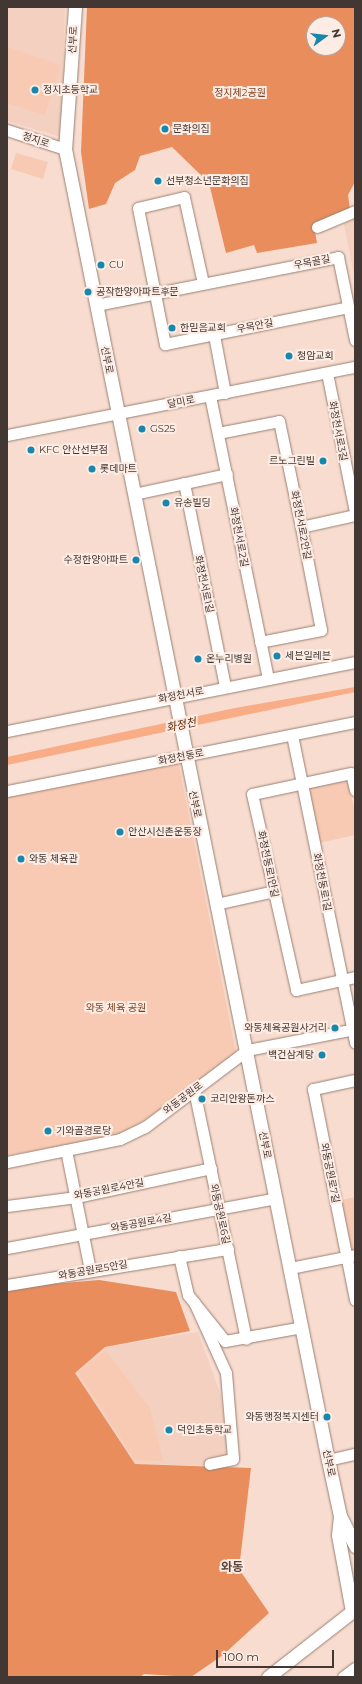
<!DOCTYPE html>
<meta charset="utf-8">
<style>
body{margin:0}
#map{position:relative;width:362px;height:1684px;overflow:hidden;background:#f8dccf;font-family:Montserrat,"Noto Sans KR",sans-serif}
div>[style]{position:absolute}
.built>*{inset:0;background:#f3d0bf}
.green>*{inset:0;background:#f8cab3}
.forest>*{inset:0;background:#e98d5c}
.water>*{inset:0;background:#f8ad86}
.pier>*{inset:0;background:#f8dccf}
.roads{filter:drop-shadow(0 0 1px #998074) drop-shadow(0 0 1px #998074)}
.minor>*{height:11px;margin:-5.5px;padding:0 5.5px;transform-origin:5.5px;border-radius:5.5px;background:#fff}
.major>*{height:13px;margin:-6.5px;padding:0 6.5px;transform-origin:6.5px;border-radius:6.5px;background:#fff}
.dots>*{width:11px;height:11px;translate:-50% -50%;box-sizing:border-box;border:2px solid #fdece4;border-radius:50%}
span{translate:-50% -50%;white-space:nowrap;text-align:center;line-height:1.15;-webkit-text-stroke:4px #fdece4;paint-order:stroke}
.street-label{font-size:10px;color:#423732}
.poi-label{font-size:10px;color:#423732}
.left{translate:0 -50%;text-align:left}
.right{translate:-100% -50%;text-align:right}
.park-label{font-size:10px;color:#7d411f}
.water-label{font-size:11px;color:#5e2500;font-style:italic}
.quarter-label{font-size:12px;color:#5c453a;font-weight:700}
.frame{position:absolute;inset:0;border:8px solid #423732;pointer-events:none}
.north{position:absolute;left:306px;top:16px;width:40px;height:40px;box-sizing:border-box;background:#fdece4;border:1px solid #b2a49d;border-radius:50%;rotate:75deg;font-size:11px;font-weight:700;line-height:16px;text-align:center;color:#423732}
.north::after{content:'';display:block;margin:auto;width:14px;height:18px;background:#1787ad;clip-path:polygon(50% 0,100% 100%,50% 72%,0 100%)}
.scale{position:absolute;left:216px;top:1650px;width:118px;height:18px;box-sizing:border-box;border:2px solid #423732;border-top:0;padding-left:5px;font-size:12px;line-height:14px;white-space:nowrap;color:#423732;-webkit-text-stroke:3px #fdece4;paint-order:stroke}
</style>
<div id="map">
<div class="built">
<div style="clip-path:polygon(7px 7px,65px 7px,61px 137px,7px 121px)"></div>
<div style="clip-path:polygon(355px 212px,355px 280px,342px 215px)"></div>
<div style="clip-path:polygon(198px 1332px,221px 1396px,230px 1466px,135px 1464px,75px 1373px,105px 1347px)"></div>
</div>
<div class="green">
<div style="clip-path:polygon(7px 47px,61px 65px,45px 115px,7px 103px)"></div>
<div style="clip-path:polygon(16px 153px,48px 162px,43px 179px,11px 169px)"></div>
<div style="clip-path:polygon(178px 760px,238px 1062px,127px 1131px,99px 1141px,7px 1155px,7px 793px)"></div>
<div style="clip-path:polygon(347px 778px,355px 812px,355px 835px,319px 843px,308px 786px)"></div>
<div style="clip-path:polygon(355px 1197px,355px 1251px,351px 1252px,341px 1200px)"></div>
<div style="clip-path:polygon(106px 1351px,150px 1408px,163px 1461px,135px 1460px,78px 1372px)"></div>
</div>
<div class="forest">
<div style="clip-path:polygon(evenodd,87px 7px,355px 7px,355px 182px,348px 195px,350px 210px,314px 226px,317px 243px,257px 253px,254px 245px,226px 253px,209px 183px,172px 147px,140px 156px,135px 170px,115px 183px,106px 204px,89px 209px,81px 152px,87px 7px,314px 24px,338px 24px,338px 48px,314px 48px,314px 24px)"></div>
<div style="clip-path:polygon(99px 1280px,176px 1292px,190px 1331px,105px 1347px,75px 1373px,135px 1464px,251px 1468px,239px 1569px,269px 1613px,223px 1655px,191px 1677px,144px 1674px,140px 1677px,7px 1677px,7px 1288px)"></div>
</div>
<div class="water">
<div style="clip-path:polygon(355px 687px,355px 692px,7px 765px,7px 757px,235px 708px)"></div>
</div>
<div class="pier">
<div style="clip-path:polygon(190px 716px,192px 729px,170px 733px,167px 721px)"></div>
</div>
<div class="roads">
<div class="minor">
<div style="left:7px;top:130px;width:61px;rotate:18.1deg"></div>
<div style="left:317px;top:227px;width:41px;rotate:-22.8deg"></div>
<div style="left:203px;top:283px;width:88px;rotate:-102.5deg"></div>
<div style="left:184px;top:197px;width:47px;rotate:166.6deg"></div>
<div style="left:138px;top:208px;width:139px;rotate:78.8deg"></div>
<div style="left:165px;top:344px;width:187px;rotate:-11.4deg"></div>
<div style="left:96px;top:305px;width:247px;rotate:-11.2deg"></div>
<div style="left:338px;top:257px;width:85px;rotate:78.4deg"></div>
<div style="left:214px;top:335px;width:59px;rotate:79.3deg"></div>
<div style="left:327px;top:373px;width:142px;rotate:78.6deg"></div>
<div style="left:210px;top:396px;width:289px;rotate:78.4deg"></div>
<div style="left:218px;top:433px;width:62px;rotate:-11.1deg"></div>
<div style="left:279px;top:421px;width:108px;rotate:78.3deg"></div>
<div style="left:301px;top:527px;width:105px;rotate:79deg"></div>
<div style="left:321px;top:630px;width:62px;rotate:168.9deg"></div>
<div style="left:7px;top:435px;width:355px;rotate:-11.1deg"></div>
<div style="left:184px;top:483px;width:207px;rotate:78.6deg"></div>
<div style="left:134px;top:494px;width:95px;rotate:-12.1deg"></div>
<div style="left:301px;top:527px;width:55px;rotate:-12.5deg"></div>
<div style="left:7px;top:731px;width:355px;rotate:-11.2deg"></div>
<div style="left:292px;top:735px;width:314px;rotate:78.4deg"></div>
<div style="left:355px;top:790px;width:17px;rotate:-103deg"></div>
<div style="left:351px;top:773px;width:101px;rotate:168deg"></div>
<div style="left:252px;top:794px;width:201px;rotate:77.3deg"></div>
<div style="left:296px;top:990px;width:60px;rotate:-12.4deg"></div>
<div style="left:7px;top:791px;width:355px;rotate:-11.2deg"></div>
<div style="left:216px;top:904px;width:59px;rotate:-12.6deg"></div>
<div style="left:355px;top:1080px;width:43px;rotate:167.9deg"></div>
<div style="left:313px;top:1089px;width:215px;rotate:78.7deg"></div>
<div style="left:194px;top:1090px;width:254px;rotate:78.2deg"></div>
<div style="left:66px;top:1150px;width:122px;rotate:78.7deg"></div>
<div style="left:7px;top:1162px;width:115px;rotate:-11.5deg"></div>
<div style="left:120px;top:1139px;width:28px;rotate:-26deg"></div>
<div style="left:145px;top:1127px;width:128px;rotate:-37deg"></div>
<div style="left:247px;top:1050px;width:110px;rotate:-11deg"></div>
<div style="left:7px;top:1206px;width:70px;rotate:-7.4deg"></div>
<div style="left:76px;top:1197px;width:138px;rotate:-12.1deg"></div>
<div style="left:7px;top:1248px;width:274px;rotate:-10.5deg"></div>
<div style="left:179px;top:1256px;width:40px;rotate:77deg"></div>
<div style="left:188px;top:1295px;width:59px;rotate:51.2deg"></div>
<div style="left:225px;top:1341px;width:78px;rotate:-10.3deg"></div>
<div style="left:290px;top:1268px;width:66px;rotate:-11.3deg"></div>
<div style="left:7px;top:1285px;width:224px;rotate:-9.3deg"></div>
<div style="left:194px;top:1302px;width:78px;rotate:65.7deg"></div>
<div style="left:226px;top:1373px;width:86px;rotate:85.3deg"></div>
<div style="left:233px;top:1459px;width:24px;rotate:168deg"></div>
<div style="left:328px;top:1460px;width:28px;rotate:-13deg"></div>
<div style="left:343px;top:1677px;width:15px;rotate:-37deg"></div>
</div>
<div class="major">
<div style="left:75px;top:7px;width:142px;rotate:94deg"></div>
<div style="left:65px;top:149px;width:1337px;rotate:78.66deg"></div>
<div style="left:328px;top:1460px;width:57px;rotate:77.9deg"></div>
<div style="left:340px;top:1516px;width:34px;rotate:63deg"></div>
<div style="left:340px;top:1516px;width:19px;rotate:96deg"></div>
<div style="left:338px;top:1535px;width:77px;rotate:79.6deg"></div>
<div style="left:268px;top:1677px;width:110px;rotate:-38deg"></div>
</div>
</div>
<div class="dots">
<div style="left:35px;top:90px;background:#1787ad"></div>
<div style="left:165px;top:129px;background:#1787ad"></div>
<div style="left:158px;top:181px;background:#1787ad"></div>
<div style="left:101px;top:265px;background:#1787ad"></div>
<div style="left:88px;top:292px;background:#1787ad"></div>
<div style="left:172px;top:328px;background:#1787ad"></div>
<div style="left:289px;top:356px;background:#1787ad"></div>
<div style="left:142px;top:429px;background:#1787ad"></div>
<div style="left:31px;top:450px;background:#1787ad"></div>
<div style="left:323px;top:461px;background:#1787ad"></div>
<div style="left:92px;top:469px;background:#1787ad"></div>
<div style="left:166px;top:503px;background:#1787ad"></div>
<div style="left:136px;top:560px;background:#1787ad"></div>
<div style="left:277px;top:656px;background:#1787ad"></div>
<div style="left:198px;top:659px;background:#1787ad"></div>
<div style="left:120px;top:832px;background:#1787ad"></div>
<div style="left:21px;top:859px;background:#1787ad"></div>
<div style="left:335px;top:1028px;background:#1787ad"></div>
<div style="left:322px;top:1055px;background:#1787ad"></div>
<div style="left:202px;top:1099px;background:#1787ad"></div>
<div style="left:48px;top:1131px;background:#1787ad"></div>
<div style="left:327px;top:1417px;background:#1787ad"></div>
<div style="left:169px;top:1430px;background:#1787ad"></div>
</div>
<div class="street-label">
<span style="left:73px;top:40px;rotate:-87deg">선부로</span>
<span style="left:36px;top:140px;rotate:18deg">정지로</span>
<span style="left:312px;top:262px;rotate:-11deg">우목골길</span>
<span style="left:255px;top:326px;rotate:-11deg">우목안길</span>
<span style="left:107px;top:360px;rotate:79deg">선부로</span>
<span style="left:181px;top:402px;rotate:-11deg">달미로</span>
<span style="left:338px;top:431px;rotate:79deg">화정천서로3길</span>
<span style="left:301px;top:525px;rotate:79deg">화정천서로2안길</span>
<span style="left:239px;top:537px;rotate:79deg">화정천서로2길</span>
<span style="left:204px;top:584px;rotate:78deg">화정천서로1길</span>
<span style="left:181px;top:695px;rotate:-11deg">화정천서로</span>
<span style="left:181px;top:757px;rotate:-11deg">화정천동로</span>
<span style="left:195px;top:804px;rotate:78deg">선부로</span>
<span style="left:268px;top:864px;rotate:78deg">화정천동로1안길</span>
<span style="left:322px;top:882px;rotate:79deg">화정천동로1길</span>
<span style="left:183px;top:1098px;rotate:-37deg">와동공원로</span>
<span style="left:265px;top:1145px;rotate:79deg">선부로</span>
<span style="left:330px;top:1173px;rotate:79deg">와동공원로7길</span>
<span style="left:109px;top:1189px;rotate:-11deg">와동공원로4안길</span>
<span style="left:220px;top:1214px;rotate:78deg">와동공원로6길</span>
<span style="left:141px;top:1223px;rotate:-10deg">와동공원로4길</span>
<span style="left:93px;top:1270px;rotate:-10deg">와동공원로5안길</span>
<span style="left:329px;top:1463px;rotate:78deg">선부로</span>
</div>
<div class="poi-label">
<span class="left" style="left:43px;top:90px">정지초등학교</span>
<span class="left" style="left:173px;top:129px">문화의집</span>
<span class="left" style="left:166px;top:181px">선부청소년문화의집</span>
<span class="left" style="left:109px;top:265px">CU</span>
<span class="left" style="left:96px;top:292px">공작한양아파트후문</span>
<span class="left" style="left:180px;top:328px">한믿음교회</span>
<span class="left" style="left:297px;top:356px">청암교회</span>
<span class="left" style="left:150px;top:429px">GS25</span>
<span class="left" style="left:39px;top:450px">KFC 안산선부점</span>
<span class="right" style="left:315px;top:461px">르노그린빌</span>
<span class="left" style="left:100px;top:469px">롯데마트</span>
<span class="left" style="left:174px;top:503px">유송빌딩</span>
<span class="right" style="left:128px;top:560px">수정한양아파트</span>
<span class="left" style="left:285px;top:656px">세븐일레븐</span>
<span class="left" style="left:206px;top:659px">온누리병원</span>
<span class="left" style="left:128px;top:832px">안산시신촌운동장</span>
<span class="left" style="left:29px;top:859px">와동 체육관</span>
<span class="right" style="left:327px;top:1028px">와동체육공원사거리</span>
<span class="right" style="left:314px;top:1055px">백건삼계탕</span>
<span class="left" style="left:210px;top:1099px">코리안왕돈까스</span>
<span class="left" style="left:56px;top:1131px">기와골경로당</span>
<span class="right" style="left:319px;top:1417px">와동행정복지센터</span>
<span class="left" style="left:177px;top:1430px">덕인초등학교</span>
</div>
<div class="park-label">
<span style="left:240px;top:93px">정지제2공원</span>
<span style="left:116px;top:1008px">와동 체육 공원</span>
</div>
<div class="water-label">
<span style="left:181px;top:725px;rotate:-12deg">화정천</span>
</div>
<div class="quarter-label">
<span style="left:232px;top:1567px">와동</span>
</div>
<div class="frame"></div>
<div class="north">N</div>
<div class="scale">100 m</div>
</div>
